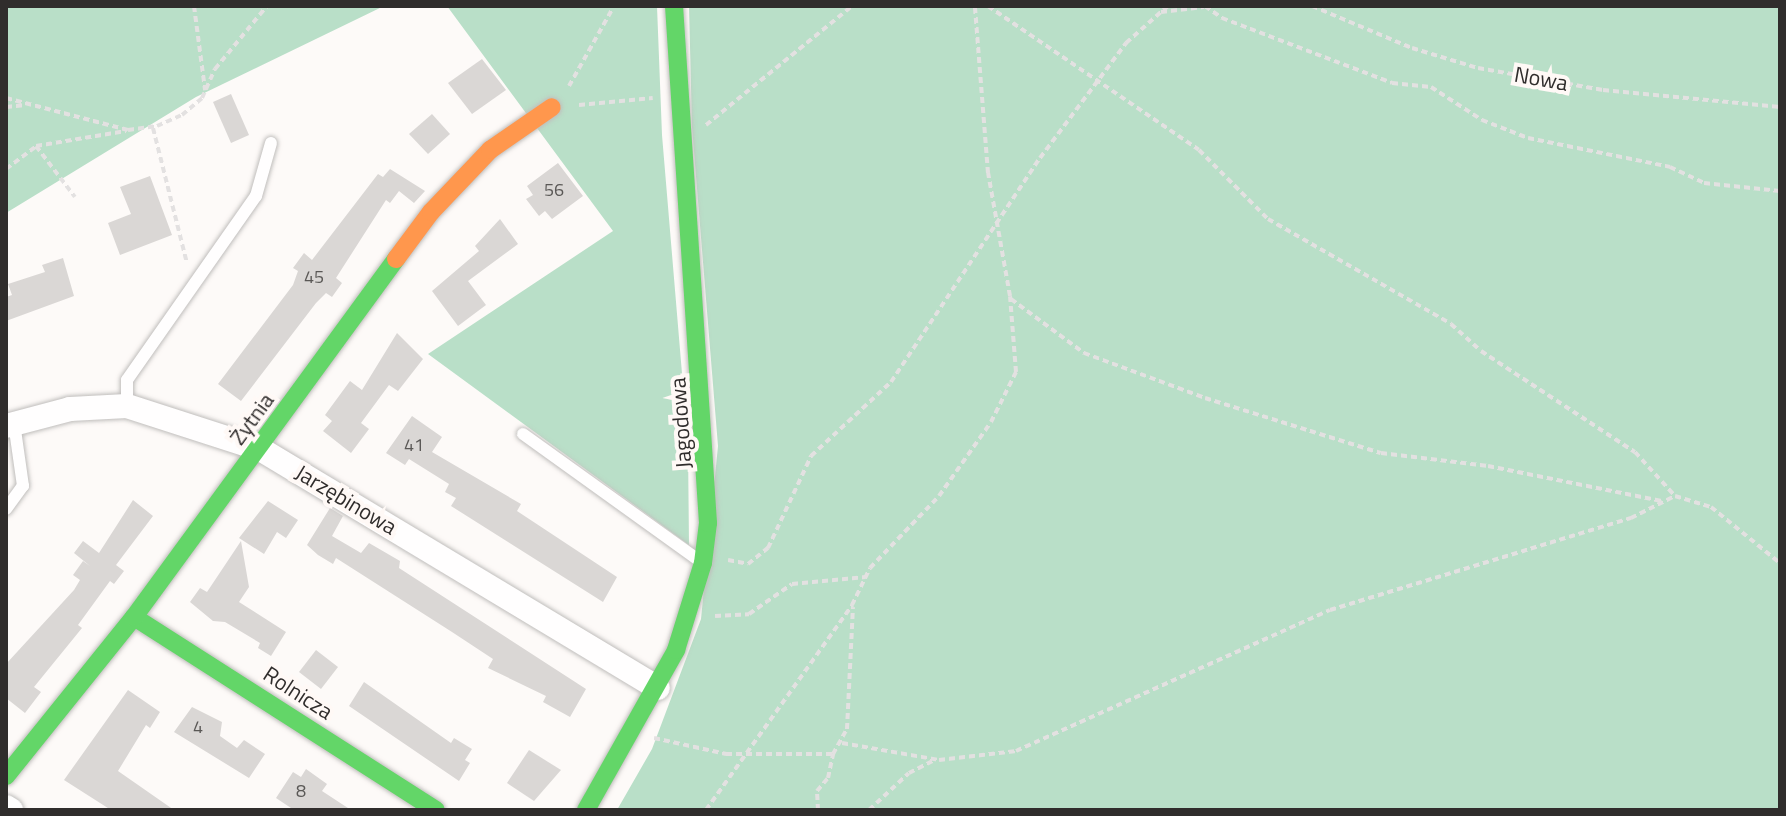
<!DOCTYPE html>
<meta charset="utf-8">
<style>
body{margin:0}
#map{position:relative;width:1786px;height:816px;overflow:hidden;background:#fdfaf8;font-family:"Titillium Web",sans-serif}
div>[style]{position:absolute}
.forest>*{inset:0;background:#b9dfc8}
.building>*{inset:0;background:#dad7d5}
.path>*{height:4px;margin-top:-2px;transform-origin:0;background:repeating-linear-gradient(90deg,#e3e1e1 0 6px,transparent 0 10px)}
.roads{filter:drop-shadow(0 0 2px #c0bebc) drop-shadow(0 0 2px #c0bebc)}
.lane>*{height:12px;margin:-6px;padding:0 6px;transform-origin:6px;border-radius:6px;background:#fffefe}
.street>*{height:24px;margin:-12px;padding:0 12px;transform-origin:12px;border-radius:12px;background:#fffefe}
.fast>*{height:18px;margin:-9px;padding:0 9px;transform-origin:9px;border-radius:9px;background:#63d668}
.slow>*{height:18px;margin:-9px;padding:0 9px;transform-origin:9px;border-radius:9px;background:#ff974d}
span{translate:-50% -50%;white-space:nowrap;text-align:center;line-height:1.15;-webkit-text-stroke:8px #fff9f6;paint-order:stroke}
.number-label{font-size:18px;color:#5a5856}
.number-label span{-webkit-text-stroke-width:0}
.street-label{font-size:22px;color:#302d2c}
.frame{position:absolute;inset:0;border:8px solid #302d2c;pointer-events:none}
</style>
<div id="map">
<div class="forest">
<div style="clip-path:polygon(6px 6px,384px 6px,196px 97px,6px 213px)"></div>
<div style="clip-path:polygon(447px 6px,657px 6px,662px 135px,688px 445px,689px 545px,428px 354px,613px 231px)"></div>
<div style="clip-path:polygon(689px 6px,1780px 6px,1780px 810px,617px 810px,652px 749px,701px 619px,718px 446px,692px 127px)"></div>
</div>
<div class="building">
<div style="clip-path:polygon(482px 59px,506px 90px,472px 114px,448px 83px)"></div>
<div style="clip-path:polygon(231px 94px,249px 135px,231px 143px,213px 102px)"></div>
<div style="clip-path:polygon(432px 114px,450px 134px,428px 154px,409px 134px)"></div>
<div style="clip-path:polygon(558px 163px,583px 196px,552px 219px,545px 211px,539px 216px,526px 199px,533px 195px,527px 186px)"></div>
<div style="clip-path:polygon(390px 169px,425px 191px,414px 203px,399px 191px,390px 203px,386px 200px,336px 278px,342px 283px,332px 297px,326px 293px,316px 303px,241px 401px,218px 384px,293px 285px,298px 271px,293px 268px,304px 253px,312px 260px,378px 174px,383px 177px)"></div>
<div style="clip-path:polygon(150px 176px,172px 235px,120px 255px,108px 223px,131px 214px,120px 187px)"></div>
<div style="clip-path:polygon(500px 219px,518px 244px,468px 281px,486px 305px,458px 326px,432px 291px,479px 251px,475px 246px)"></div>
<div style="clip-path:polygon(63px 258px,74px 296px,6px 321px,6px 297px,12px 295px,8px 284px,45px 272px,42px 265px)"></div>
<div style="clip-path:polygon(397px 333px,423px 359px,398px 391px,389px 385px,361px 423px,369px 429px,351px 453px,323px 431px,332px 421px,325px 415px,350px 381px,362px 390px)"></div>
<div style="clip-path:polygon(412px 416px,442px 437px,432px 452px,521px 504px,517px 511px,617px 577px,603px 602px,451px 506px,456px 498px,445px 492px,449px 484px,409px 459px,405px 465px,386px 453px)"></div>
<div style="clip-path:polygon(133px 500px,153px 516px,116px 565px,124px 571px,114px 584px,110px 581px,78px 625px,82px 628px,34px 687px,41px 692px,25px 713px,6px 698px,6px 664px,74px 590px,80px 580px,73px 575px,83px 561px,90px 566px,74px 553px,83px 541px,99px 553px)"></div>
<div style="clip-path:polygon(268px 501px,298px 520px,286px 538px,277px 532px,264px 554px,239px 538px)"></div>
<div style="clip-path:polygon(330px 508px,343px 516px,332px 536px,361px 553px,369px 543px,400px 561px,399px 568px,586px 689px,570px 717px,543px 702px,546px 696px,488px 668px,493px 659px,452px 632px,336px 558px,333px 564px,318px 555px,307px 545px)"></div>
<div style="clip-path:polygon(241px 541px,249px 587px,239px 602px,286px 632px,271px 656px,258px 648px,260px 643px,225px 622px,213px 621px,190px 602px,200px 588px,207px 592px)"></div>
<div style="clip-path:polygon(316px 650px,338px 667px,321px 689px,299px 672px)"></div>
<div style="clip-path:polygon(364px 682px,451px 743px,454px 738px,472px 749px,465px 760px,470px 763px,459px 781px,349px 706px)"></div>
<div style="clip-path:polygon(128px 690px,160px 712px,150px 728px,146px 725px,118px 771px,174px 810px,111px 810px,64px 780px)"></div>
<div style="clip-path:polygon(192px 707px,222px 722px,220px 736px,237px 748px,244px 740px,265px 754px,249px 778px,174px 732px)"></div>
<div style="clip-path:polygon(529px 750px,561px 770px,534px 801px,507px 783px)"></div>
<div style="clip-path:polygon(306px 769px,327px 784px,322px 791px,351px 810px,294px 810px,276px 798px,293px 772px,301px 777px)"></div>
</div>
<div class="path">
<div style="left:194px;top:6px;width:85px;rotate:82.5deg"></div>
<div style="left:988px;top:6px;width:255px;rotate:34.3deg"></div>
<div style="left:1199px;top:150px;width:98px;rotate:45deg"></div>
<div style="left:1268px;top:219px;width:211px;rotate:29.8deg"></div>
<div style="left:1451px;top:324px;width:40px;rotate:42deg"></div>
<div style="left:1481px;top:351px;width:184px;rotate:33.3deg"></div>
<div style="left:1635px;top:452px;width:59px;rotate:47.7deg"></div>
<div style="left:1675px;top:496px;width:38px;rotate:17deg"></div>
<div style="left:1711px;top:507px;width:89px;rotate:39.1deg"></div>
<div style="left:1168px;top:6px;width:9px;rotate:139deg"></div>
<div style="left:1161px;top:12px;width:43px;rotate:-6.6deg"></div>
<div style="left:1205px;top:6px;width:21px;rotate:35deg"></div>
<div style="left:1222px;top:18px;width:182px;rotate:20.9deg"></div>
<div style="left:1392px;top:83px;width:39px;rotate:6deg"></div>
<div style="left:1431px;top:87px;width:61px;rotate:32.9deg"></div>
<div style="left:1482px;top:120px;width:49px;rotate:21.4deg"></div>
<div style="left:1528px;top:138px;width:145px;rotate:11.5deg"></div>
<div style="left:1670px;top:167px;width:38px;rotate:25deg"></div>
<div style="left:1704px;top:183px;width:76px;rotate:6deg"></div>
<div style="left:1312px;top:6px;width:108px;rotate:22.8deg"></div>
<div style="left:1412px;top:48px;width:69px;rotate:16.9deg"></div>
<div style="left:1478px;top:68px;width:127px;rotate:10deg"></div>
<div style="left:1603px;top:90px;width:178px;rotate:5.5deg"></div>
<div style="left:569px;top:86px;width:92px;rotate:-60.6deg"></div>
<div style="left:6px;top:98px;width:126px;rotate:14.7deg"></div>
<div style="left:128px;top:130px;width:29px;rotate:-8deg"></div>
<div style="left:157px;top:126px;width:27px;rotate:-24deg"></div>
<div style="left:182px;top:115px;width:26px;rotate:-40deg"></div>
<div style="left:202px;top:98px;width:32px;rotate:-66deg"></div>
<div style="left:215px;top:69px;width:82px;rotate:-50.5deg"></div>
<div style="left:579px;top:105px;width:74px;rotate:-5.4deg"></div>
<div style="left:6px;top:107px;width:20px;rotate:-6deg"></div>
<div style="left:706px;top:125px;width:188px;rotate:-39.2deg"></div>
<div style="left:153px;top:128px;width:139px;rotate:75.9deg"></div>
<div style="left:36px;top:146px;width:64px;rotate:52.6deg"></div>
<div style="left:6px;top:169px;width:38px;rotate:-37deg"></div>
<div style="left:36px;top:146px;width:91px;rotate:-9.5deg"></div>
<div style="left:1011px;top:299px;width:91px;rotate:36.5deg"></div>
<div style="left:1084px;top:353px;width:129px;rotate:20.4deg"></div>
<div style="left:1205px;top:398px;width:184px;rotate:17.4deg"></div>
<div style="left:1381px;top:453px;width:108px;rotate:6.9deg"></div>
<div style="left:1488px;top:466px;width:177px;rotate:11.4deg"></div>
<div style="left:728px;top:560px;width:20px;rotate:11deg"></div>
<div style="left:748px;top:564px;width:26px;rotate:-39deg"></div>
<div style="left:768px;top:548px;width:102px;rotate:-64.9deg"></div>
<div style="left:811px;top:456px;width:109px;rotate:-42.8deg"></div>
<div style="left:891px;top:382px;width:269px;rotate:-56.4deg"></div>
<div style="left:1040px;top:158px;width:144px;rotate:-53.2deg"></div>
<div style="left:1126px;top:43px;width:47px;rotate:-41.5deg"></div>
<div style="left:715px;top:616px;width:34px;rotate:-3deg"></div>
<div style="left:749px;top:614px;width:52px;rotate:-34.9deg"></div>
<div style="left:792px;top:584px;width:74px;rotate:-5.4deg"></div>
<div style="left:654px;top:738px;width:74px;rotate:12.5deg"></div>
<div style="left:726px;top:754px;width:107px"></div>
<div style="left:833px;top:754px;width:29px;rotate:-61deg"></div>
<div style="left:847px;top:729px;width:122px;rotate:-87.2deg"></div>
<div style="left:842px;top:743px;width:98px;rotate:9.9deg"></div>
<div style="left:939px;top:760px;width:78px;rotate:-6.7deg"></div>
<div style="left:1016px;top:751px;width:344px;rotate:-24.2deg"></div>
<div style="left:1330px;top:610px;width:315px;rotate:-17deg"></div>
<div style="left:1631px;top:518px;width:49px;rotate:-26.6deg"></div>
<div style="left:706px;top:810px;width:252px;rotate:-54.5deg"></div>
<div style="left:852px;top:605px;width:41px;rotate:-64.1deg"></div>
<div style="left:870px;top:568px;width:100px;rotate:-46.2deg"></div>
<div style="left:939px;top:496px;width:90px;rotate:-54.9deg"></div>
<div style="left:991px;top:422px;width:56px;rotate:-63.4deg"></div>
<div style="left:1016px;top:372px;width:76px;rotate:-94.5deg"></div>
<div style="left:1010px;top:296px;width:125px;rotate:-100.1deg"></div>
<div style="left:988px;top:173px;width:168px;rotate:-94.5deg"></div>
<div style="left:818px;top:810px;width:19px;rotate:-93deg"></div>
<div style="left:817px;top:791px;width:17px;rotate:-50deg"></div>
<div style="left:828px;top:778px;width:25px;rotate:-78deg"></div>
<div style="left:869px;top:810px;width:54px;rotate:-42.8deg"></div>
<div style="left:909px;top:773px;width:27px;rotate:-27deg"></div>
</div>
<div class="roads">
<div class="lane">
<div style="left:127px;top:406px;width:26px;rotate:-90deg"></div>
<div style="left:127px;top:380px;width:225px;rotate:-55deg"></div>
<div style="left:256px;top:196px;width:55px;rotate:-74.2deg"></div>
<div style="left:523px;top:434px;width:218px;rotate:35.7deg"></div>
<div style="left:6px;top:509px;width:29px;rotate:-54deg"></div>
<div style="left:23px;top:486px;width:64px;rotate:-98.1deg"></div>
</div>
<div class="street">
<div style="left:6px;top:426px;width:66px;rotate:-14.9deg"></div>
<div style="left:70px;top:409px;width:57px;rotate:-3deg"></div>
<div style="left:127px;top:406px;width:140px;rotate:17.9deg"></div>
<div style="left:260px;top:449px;width:464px;rotate:31deg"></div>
<div style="left:6px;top:807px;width:6px;rotate:31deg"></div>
</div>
<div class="fast">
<div style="left:134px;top:617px;width:358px;rotate:32.6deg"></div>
<div style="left:6px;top:776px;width:204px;rotate:-51.2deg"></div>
<div style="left:134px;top:617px;width:444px;rotate:-53.8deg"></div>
<div style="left:586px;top:810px;width:184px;rotate:-60.6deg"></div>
<div style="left:676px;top:650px;width:91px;rotate:-72.8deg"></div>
<div style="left:703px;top:563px;width:40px;rotate:-82.9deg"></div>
<div style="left:708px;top:523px;width:518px;rotate:-93.76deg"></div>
</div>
<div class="slow">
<div style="left:396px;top:259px;width:59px;rotate:-53.3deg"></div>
<div style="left:431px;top:212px;width:86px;rotate:-46.4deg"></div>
<div style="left:490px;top:150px;width:75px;rotate:-34.7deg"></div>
</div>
</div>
<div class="number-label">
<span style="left:554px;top:190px">56</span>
<span style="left:314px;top:277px">45</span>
<span style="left:414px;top:445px">41</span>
<span style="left:198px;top:727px">4</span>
<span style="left:301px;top:791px">8</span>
</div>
<div class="street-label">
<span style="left:1541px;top:79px;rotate:10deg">Nowa</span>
<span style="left:252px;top:419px;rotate:-54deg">Żytnia</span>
<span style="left:681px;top:423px;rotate:-94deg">Jagodowa</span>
<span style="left:346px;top:500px;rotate:31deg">Jarzębinowa</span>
<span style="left:298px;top:693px;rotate:33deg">Rolnicza</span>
</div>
<div class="frame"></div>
</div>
